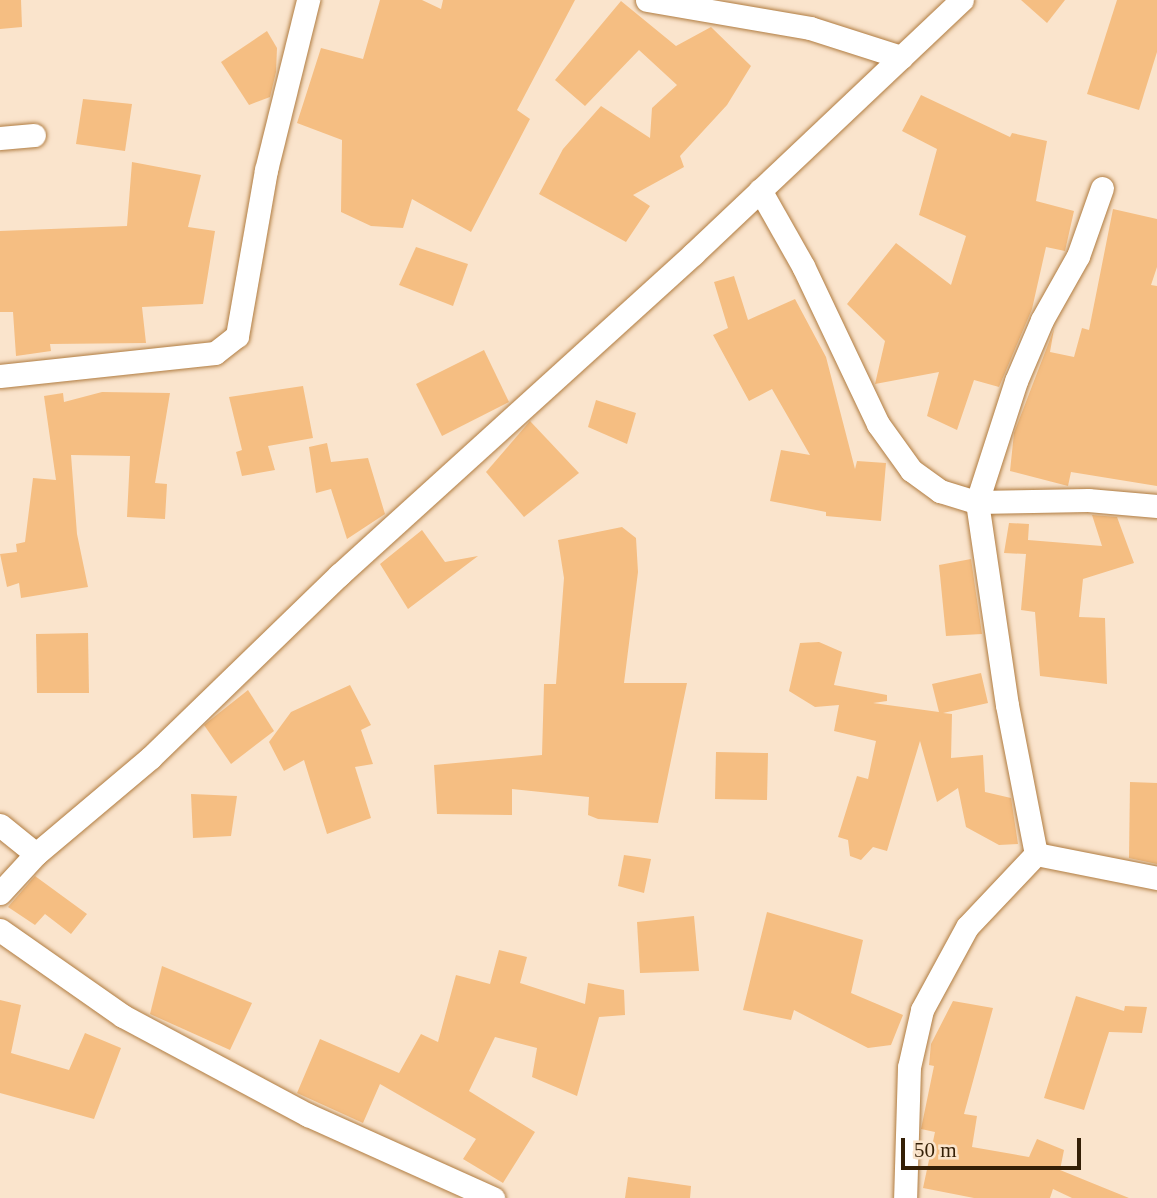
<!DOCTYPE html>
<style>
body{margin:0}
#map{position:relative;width:1157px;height:1198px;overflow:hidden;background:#fae4cc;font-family:Georgia,serif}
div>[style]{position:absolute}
.building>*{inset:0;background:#f5be82}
.roads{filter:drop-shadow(0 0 2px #b07c41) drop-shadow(0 0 2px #b07c41)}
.minor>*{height:23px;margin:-11.5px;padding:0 11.5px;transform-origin:11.5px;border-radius:11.5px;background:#fff}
span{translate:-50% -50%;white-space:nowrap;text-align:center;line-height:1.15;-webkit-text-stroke:7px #fae4cc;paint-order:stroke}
.scale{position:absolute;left:901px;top:1138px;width:180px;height:32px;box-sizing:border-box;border:4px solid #341f06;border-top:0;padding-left:9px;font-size:21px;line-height:24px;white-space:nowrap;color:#341f06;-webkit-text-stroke:5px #fae4cc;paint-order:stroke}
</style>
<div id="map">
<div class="building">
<div style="clip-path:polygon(0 0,21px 0,22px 27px,0 29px)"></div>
<div style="clip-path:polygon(380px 0,422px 0,441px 9px,443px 0,575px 0,517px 110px,530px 119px,471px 232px,412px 199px,403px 228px,371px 226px,341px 212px,342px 140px,297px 123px,321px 48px,363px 59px)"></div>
<div style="clip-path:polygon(1021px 0,1065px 0,1047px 23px)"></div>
<div style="clip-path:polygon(1117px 0,1157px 0,1157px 52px,1139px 110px,1087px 94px)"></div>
<div style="clip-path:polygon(621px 1px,676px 46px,711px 27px,751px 66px,727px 105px,680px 156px,684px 167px,633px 195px,650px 206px,626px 242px,539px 194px,563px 149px,601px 106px,650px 138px,652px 108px,677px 85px,639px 50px,585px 106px,555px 80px)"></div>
<div style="clip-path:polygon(267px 31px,277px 48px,276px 72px,270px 97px,249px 105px,221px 62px)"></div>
<div style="clip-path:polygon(921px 95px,1010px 137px,1012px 133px,1047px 141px,1036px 201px,1074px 211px,1065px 251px,1046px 247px,1032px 309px,999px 387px,974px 380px,957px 430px,927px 416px,939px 372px,875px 384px,885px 341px,847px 304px,896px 243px,951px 285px,966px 236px,919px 215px,937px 149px,902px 131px)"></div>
<div style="clip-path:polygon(83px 99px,132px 104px,125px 151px,76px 144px)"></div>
<div style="clip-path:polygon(132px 162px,201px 175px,188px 227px,215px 231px,203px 304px,142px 307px,146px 343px,50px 344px,51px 351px,16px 356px,13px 312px,0 312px,0 231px,127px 226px)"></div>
<div style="clip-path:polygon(1113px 209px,1157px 219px,1157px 267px,1151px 285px,1157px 286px,1157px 486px,1071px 472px,1068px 486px,1010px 471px,1014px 433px,1054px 329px,1050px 352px,1074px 357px,1082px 328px,1089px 330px)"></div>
<div style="clip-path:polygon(416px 247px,468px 264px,453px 306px,399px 285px)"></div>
<div style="clip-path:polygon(734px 276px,748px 320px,795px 299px,826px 357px,855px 469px,857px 461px,886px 463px,881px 521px,826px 516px,826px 512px,770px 501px,781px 450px,810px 455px,772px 389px,749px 401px,713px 335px,728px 328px,714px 282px)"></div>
<div style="clip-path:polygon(484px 350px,509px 402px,442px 436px,416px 384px)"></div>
<div style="clip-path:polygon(303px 386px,313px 438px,268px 446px,275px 470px,242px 476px,236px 452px,242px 450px,229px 397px)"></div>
<div style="clip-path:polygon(102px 392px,170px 393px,155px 483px,167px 484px,165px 519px,127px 517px,130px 456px,71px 455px,77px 534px,88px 587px,21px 598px,19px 583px,7px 587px,0 554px,17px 552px,16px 544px,25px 542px,33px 478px,56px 480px,44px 396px,63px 393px,64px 402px)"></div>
<div style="clip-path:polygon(596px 400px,636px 413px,627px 444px,588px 427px)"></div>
<div style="clip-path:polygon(530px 421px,579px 473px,524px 517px,486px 472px)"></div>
<div style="clip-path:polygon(327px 443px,331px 462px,368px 458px,385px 514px,347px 539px,331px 489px,316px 493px,309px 447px)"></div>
<div style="clip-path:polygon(1092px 515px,1117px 517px,1134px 563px,1083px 579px,1079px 617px,1105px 618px,1107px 684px,1040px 676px,1035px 612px,1021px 610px,1026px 554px,1004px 553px,1009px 523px,1029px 524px,1028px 540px,1102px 546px)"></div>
<div style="clip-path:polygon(622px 527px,636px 538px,638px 572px,624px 683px,687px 683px,658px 823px,598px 819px,588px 815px,589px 797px,512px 789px,512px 815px,437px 814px,434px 765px,542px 755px,544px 684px,556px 684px,564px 578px,558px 540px)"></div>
<div style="clip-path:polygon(422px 530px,445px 562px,478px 556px,408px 609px,380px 564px)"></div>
<div style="clip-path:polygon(971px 559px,982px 634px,946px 636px,939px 565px)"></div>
<div style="clip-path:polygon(88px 633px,89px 693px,37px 693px,36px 634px)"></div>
<div style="clip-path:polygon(819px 642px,842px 652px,834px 685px,887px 695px,887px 701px,873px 703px,939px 712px,932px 684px,981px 673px,988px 703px,943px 713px,952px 714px,951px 758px,983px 755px,985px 792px,1011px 798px,1018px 844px,999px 845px,966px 827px,958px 788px,937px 802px,920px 741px,887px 851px,873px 847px,861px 860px,850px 856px,848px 840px,838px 837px,857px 776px,868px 779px,876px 741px,834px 731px,839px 705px,815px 707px,789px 691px,800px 643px)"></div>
<div style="clip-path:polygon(350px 685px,371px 725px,361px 730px,373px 764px,355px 767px,371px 818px,327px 834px,304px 760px,284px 771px,269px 742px,291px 712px)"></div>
<div style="clip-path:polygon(248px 690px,274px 731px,231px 764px,204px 725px)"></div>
<div style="clip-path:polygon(716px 752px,768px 753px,767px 800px,715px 799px)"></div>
<div style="clip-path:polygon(1130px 782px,1157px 783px,1157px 864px,1129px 858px)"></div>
<div style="clip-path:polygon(191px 794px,237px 796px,231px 836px,193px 838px)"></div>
<div style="clip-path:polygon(624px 855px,651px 859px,644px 893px,618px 886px)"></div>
<div style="clip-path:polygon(35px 876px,87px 914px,71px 934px,45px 914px,35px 925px,8px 907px)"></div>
<div style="clip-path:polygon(767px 912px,863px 940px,851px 993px,903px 1015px,891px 1045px,868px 1048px,794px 1010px,791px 1020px,743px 1010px)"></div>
<div style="clip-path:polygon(694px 916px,699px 971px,640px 973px,637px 922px)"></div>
<div style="clip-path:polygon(499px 950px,527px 957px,520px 983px,585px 1004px,588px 983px,624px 990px,625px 1015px,599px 1017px,577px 1096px,532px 1077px,537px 1048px,495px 1037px,469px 1091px,535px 1132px,503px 1183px,463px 1159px,476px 1139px,380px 1084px,363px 1123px,297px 1093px,320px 1039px,399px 1073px,421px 1034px,438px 1042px,456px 975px,490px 984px)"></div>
<div style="clip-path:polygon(162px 966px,252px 1003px,230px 1050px,150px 1014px)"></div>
<div style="clip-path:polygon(1076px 996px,1124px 1011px,1125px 1006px,1147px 1007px,1142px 1033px,1109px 1032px,1084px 1110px,1044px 1098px)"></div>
<div style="clip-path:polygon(0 1000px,21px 1005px,11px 1053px,69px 1070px,85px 1033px,121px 1048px,94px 1119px,0 1093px)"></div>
<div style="clip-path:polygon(953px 1001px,993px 1008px,964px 1114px,977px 1116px,972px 1147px,1029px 1157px,1037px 1139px,1064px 1150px,1060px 1170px,1129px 1198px,1072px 1198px,1053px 1189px,1050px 1198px,974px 1198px,923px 1188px,935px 1132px,921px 1129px,934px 1066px,929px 1065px,931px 1044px)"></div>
<div style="clip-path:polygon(628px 1177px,691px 1186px,690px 1198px,625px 1198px)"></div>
</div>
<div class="roads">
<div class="minor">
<div style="left:647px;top:0;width:165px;rotate:9.7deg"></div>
<div style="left:810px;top:28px;width:96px;rotate:17.7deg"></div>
<div style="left:0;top:138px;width:34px;rotate:-5deg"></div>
<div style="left:1102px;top:188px;width:72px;rotate:109.4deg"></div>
<div style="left:1078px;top:256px;width:73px;rotate:119.4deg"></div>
<div style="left:1042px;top:320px;width:66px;rotate:113.1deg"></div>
<div style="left:1016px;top:381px;width:127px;rotate:107.9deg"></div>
<div style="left:977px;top:502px;width:111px;rotate:-1deg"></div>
<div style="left:1088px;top:500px;width:69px;rotate:5deg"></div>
<div style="left:760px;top:190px;width:87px;rotate:60.5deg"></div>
<div style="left:803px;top:266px;width:175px;rotate:64.6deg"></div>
<div style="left:878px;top:424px;width:57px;rotate:54.3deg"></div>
<div style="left:911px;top:470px;width:36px;rotate:36deg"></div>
<div style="left:940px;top:491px;width:39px;rotate:17deg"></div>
<div style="left:977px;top:502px;width:205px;rotate:81.6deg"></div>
<div style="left:1007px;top:705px;width:152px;rotate:79deg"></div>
<div style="left:1036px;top:854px;width:100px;rotate:133.4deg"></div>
<div style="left:967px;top:927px;width:94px;rotate:118.5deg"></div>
<div style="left:922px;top:1010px;width:58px;rotate:102.8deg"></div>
<div style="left:909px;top:1067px;width:131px;rotate:91.7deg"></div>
<div style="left:0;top:376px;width:216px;rotate:-6.1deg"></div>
<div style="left:215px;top:353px;width:28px;rotate:-38deg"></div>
<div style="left:237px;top:336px;width:169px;rotate:-80.1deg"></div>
<div style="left:266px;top:170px;width:175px;rotate:-76.1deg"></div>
<div style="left:0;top:825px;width:46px;rotate:38.9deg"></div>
<div style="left:1036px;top:854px;width:123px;rotate:11.2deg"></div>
<div style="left:0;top:893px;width:53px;rotate:-47.3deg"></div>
<div style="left:36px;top:854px;width:150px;rotate:-40.1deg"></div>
<div style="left:151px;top:757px;width:262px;rotate:-44.1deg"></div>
<div style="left:339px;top:575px;width:478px;rotate:-42.2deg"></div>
<div style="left:693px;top:254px;width:370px;rotate:-43.4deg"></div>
<div style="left:0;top:930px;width:150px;rotate:35deg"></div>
<div style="left:123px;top:1016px;width:210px;rotate:28.2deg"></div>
<div style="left:308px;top:1115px;width:203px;rotate:24.2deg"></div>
</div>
</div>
<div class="scale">50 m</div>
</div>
